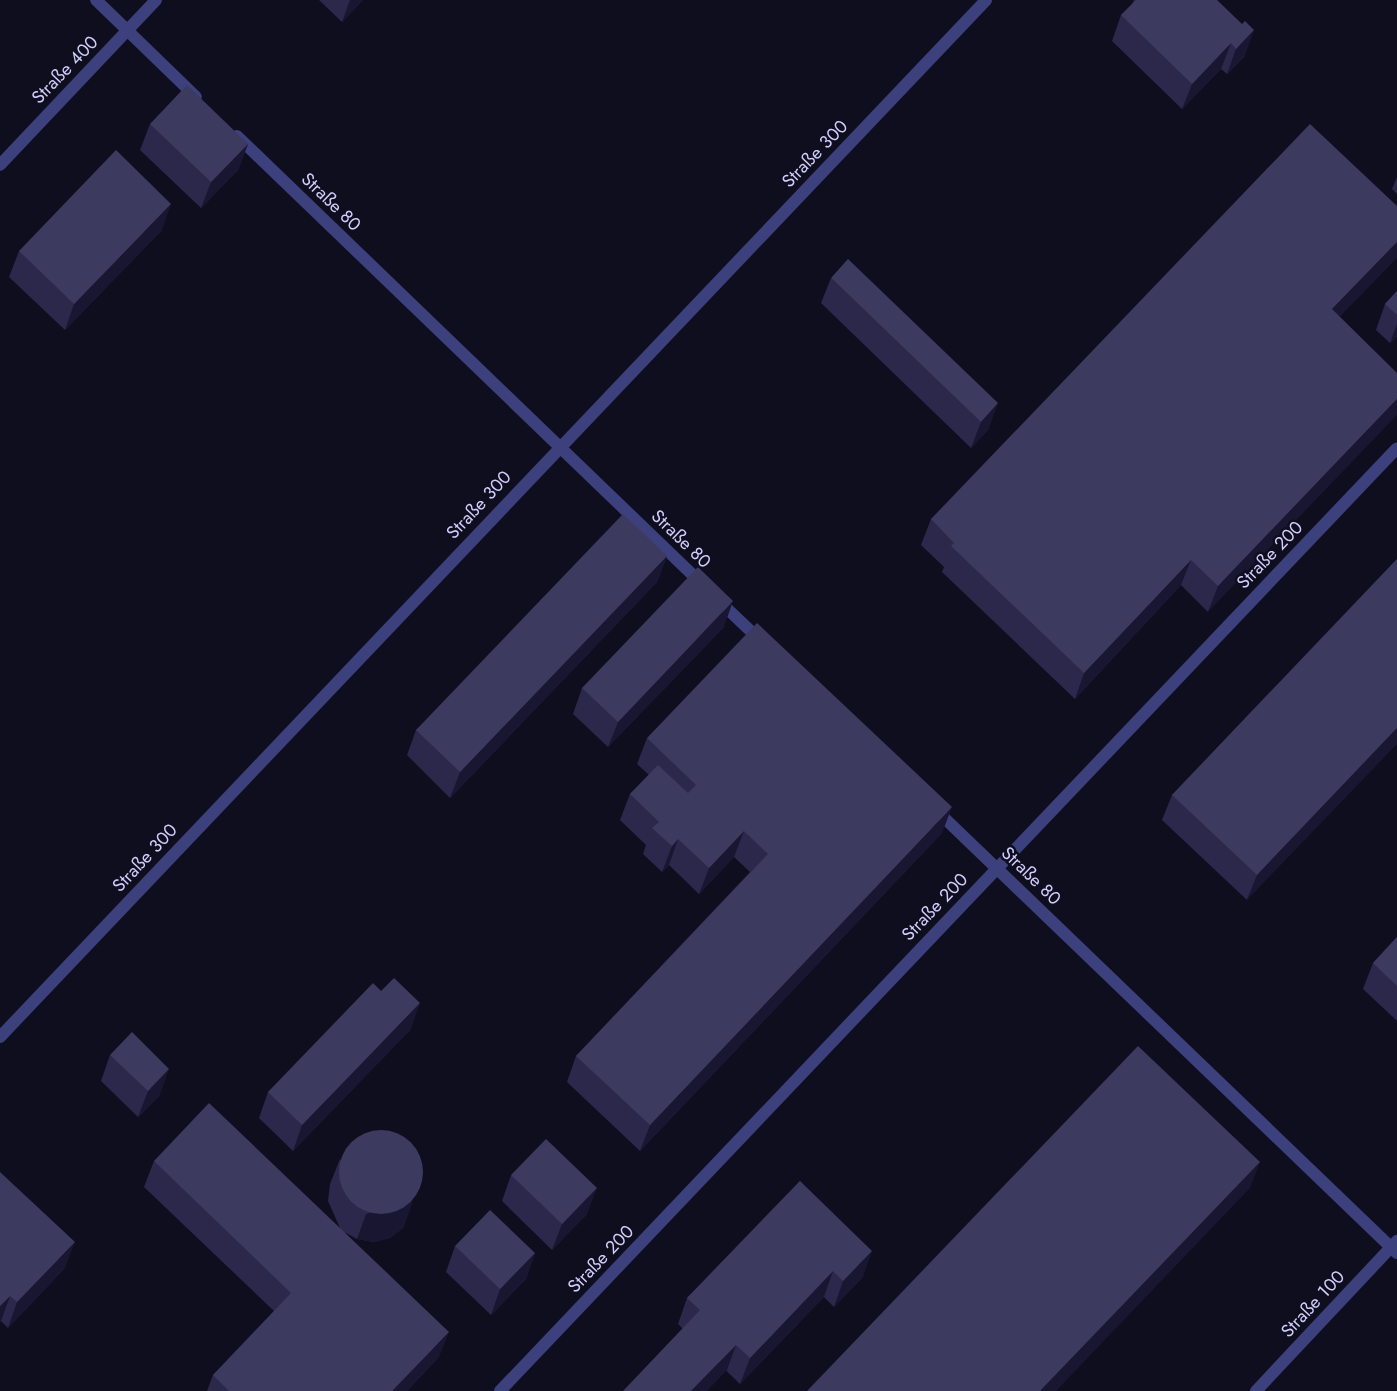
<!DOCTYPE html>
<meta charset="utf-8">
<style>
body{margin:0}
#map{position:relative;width:1397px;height:1391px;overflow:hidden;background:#0f0e1f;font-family:Jost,sans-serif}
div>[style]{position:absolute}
.lane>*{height:12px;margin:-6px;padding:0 6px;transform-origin:6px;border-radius:6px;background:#3c407c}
.wall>*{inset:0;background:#2b284c}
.shaded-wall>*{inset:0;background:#191632}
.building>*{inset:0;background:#3d3a5f}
.round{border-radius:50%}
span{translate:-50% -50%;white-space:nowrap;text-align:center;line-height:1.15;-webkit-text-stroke:5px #0f0e1f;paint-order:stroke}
.street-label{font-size:18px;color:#d0cffc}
</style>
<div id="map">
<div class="lane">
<div style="left:96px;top:0;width:139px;rotate:44.1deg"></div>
<div style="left:237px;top:136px;width:646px;rotate:43.93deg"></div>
<div style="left:0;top:165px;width:227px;rotate:-46.6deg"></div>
<div style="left:718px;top:600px;width:58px;rotate:43.6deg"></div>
<div style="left:937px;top:811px;width:638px;rotate:43.86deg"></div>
<div style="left:0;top:1037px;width:1431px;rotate:-46.44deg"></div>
<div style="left:500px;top:1391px;width:1301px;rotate:-46.43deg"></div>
<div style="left:1256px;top:1391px;width:206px;rotate:-46.8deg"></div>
</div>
<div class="wall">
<div style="clip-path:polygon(319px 0,363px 0,342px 22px)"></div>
<div style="clip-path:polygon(1134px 0,1217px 0,1245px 56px,1227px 74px,1221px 69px,1182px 109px,1112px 41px,1121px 15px,1132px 4px)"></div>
<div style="clip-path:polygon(150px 124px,248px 144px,238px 170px,201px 208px,140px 150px)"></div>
<div style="clip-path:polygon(1397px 177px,1397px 194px,1392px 189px)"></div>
<div style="clip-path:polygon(162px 230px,65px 330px,9px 277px,19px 251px)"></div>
<div style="clip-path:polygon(831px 278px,989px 429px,971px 448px,821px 303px)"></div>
<div style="clip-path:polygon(1397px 291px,1397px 336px,1390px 343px,1376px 330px,1385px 304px)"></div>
<div style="clip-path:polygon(1340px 317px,1208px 612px,1181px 585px,1075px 699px,942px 572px,944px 567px,921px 545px,931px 519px)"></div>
<div style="clip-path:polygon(667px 556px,657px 582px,450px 798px,407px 755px,416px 730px)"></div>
<div style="clip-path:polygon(1397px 559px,1247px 900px,1162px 820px,1172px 795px)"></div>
<div style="clip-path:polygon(724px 627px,608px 747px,573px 714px,582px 688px)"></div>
<div style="clip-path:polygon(647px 738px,942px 833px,640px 1151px,567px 1082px,576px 1056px,750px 872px,734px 857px,699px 894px,669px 865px,662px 872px,643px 854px,646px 845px,620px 820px,630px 794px,649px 775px,637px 764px)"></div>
<div style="clip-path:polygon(1397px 937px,1397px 1021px,1363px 989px,1373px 963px)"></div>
<div style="clip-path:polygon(411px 1029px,293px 1151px,259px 1118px,268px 1092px)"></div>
<div style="clip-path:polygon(110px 1055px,160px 1095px,138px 1117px,101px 1081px)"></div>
<div style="clip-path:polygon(340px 1159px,404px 1227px,390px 1238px,374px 1242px,357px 1239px,344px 1232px,439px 1357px,407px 1391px,207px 1391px,213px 1375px,274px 1311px,144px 1187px,154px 1161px,340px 1228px,328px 1201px,330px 1184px)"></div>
<div style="clip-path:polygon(0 1172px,65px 1268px,8px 1328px,1px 1321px,0 1322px)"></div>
<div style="clip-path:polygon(511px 1175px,587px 1214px,552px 1250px,502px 1201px)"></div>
<div style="clip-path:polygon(800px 1181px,863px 1277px,834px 1307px,824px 1297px,740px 1384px,678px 1324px,687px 1298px)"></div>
<div style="clip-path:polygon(455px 1246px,535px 1253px,526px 1279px,491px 1315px,446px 1272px)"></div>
</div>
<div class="shaded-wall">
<div style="clip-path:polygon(350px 0,363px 0,342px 22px)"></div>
<div style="clip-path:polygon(1254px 30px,1245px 56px,1227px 74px,1236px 49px)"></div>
<div style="clip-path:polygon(1231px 43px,1221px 69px,1182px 109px,1192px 84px)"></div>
<div style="clip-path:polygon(248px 144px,238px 170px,201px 208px,211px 182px)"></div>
<div style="clip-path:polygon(171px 204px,162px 230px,65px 330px,74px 304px)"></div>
<div style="clip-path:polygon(1397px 242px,1397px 258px,1322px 335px,1332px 309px)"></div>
<div style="clip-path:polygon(1397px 324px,1397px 336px,1390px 343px)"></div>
<div style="clip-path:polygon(1397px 399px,1397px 415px,1208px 612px,1218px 586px)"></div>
<div style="clip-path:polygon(998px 403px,989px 429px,971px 448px,981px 422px)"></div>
<div style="clip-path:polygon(667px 556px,657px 582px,450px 798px,460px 772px)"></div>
<div style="clip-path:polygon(1191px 560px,1181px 585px,1075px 699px,1084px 673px)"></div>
<div style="clip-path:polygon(733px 601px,724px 627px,608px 747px,618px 722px)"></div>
<div style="clip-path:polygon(1397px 728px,1397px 744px,1247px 900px,1257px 875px)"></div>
<div style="clip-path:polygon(952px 807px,942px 833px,640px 1151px,650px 1125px)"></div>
<div style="clip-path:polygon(744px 831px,734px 857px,699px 894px,709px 868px)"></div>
<div style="clip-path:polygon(678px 839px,669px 865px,662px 872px,672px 846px)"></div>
<div style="clip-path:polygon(420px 1003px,411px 1029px,293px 1151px,302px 1125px)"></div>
<div style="clip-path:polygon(169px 1069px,160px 1095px,138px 1117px,148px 1091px)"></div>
<div style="clip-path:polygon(1260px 1162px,1250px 1188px,1056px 1391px,1040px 1391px)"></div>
<div style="clip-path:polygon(597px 1188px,587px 1214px,552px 1250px,562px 1224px)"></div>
<div style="clip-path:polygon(413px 1201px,404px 1227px,390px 1238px,374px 1242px,357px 1239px,366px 1214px)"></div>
<div style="clip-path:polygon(75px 1242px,65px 1268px,8px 1328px,17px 1302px)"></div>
<div style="clip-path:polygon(872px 1251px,863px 1277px,834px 1307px,843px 1281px)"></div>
<div style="clip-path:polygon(535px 1253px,526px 1279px,491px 1315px,500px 1289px)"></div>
<div style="clip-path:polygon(833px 1271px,824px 1297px,740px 1384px,750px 1358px)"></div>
<div style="clip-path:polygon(10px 1296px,1px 1321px,0 1322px,0 1306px)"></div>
<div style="clip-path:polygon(449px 1332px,439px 1357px,407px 1391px,392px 1391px)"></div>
<div style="clip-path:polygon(736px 1345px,727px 1370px,707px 1391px,691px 1391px)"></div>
</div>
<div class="building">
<div style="clip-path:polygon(1136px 0,1217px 0,1242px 24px,1245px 21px,1254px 30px,1236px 49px,1231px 43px,1192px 84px,1121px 15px)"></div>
<div style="clip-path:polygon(187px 85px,248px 144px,211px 182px,150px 124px)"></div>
<div style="clip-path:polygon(1310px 124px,1397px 206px,1397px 242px,1332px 309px,1397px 373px,1397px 399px,1218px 586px,1191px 560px,1084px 673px,951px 546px,954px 543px,931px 519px)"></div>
<div style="clip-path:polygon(116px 150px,171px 204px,74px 304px,19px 251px)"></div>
<div style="clip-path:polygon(848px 259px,998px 403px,981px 422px,831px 278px)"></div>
<div style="clip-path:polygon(1397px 291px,1397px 315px,1385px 304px)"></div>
<div style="clip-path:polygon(623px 514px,667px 556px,460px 772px,416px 730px)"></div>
<div style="clip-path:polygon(1397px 559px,1397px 728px,1257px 875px,1172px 795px)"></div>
<div style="clip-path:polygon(698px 567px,733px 601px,618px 722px,582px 688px)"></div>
<div style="clip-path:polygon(757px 623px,952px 807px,650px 1125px,576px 1056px,768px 854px,744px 831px,709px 868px,678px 839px,672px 846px,652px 828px,659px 822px,630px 794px,658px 765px,688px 793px,696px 785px,647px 738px)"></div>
<div style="clip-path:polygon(1397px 937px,1397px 986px,1373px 963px)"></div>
<div style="clip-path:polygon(394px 978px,420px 1003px,302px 1125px,268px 1092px,373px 983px,381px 991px)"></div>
<div style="clip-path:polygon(132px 1032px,169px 1069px,148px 1091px,110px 1055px)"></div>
<div style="clip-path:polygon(1138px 1046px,1260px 1162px,1040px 1391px,807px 1391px)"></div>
<div style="clip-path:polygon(209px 1103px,449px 1332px,392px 1391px,229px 1391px,213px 1375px,291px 1293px,154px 1161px)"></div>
<div class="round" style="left:339px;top:1130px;width:84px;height:84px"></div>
<div style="clip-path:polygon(546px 1139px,597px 1188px,562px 1224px,511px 1175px)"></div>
<div style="clip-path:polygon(0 1172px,75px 1242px,17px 1302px,10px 1296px,0 1306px)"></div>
<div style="clip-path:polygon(800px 1181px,872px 1251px,843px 1281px,833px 1271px,750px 1358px,736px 1345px,691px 1391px,623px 1391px,700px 1310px,687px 1298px)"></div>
<div style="clip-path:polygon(490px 1210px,535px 1253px,500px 1289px,455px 1246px)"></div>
</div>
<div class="street-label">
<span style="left:65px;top:70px;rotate:-46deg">Straße 400</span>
<span style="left:815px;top:154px;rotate:-46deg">Straße 300</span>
<span style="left:331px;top:202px;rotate:44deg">Straße 80</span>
<span style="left:479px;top:505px;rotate:-47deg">Straße 300</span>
<span style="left:681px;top:539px;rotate:44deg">Straße 80</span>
<span style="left:1270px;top:555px;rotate:-46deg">Straße 200</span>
<span style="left:145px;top:858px;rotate:-47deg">Straße 300</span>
<span style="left:1031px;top:876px;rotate:44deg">Straße 80</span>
<span style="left:935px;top:907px;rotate:-46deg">Straße 200</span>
<span style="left:601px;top:1259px;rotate:-46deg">Straße 200</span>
<span style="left:1313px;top:1304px;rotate:-47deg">Straße 100</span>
</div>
</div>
